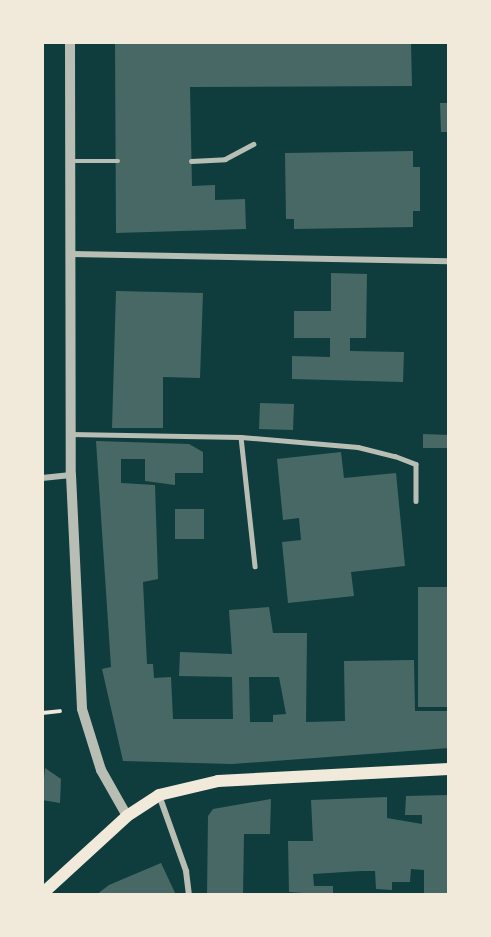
<!DOCTYPE html>
<style>
body{margin:0}
#map{position:relative;width:491px;height:937px;overflow:hidden;background:#0f3d3e;font-family:Jost,sans-serif}
div>[style]{position:absolute}
.building>*{inset:0;background:#486865}
.path>*{height:4px;margin:-2px;padding:0 2px;transform-origin:2px;border-radius:2px;background:#f1e9da}
.service>*{height:4.5px;margin:-2.25px;padding:0 2.25px;transform-origin:2.25px;border-radius:2.25px;background:#b8beb3}
.minor>*{height:6px;margin:-3px;padding:0 3px;transform-origin:3px;border-radius:3px;background:#b8beb3}
.tertiary>*{height:10px;margin:-5px;padding:0 5px;transform-origin:5px;border-radius:5px;background:#b8beb3}
.secondary>*{height:12px;margin:-6px;padding:0 6px;transform-origin:6px;border-radius:6px;background:#f1e9da}
span{translate:-50% -50%;white-space:nowrap;text-align:center;line-height:1.15;-webkit-text-stroke:4.5px #f1e9da;paint-order:stroke}
.frame{position:absolute;inset:0;border:44px solid #f1e9da;pointer-events:none}
</style>
<div id="map">
<div class="building">
<div style="clip-path:polygon(115px 42px,411px 42px,412px 86px,190px 87px,192px 186px,215px 185px,215px 200px,245px 199px,246px 229px,116px 233px)"></div>
<div style="clip-path:polygon(440px 103px,449px 103px,449px 132px,441px 132px)"></div>
<div style="clip-path:polygon(413px 151px,413px 167px,420px 167px,420px 211px,413px 211px,413px 227px,294px 229px,294px 219px,286px 219px,285px 153px)"></div>
<div style="clip-path:polygon(331px 273px,367px 274px,366px 338px,350px 338px,350px 351px,404px 352px,403px 382px,292px 379px,292px 356px,330px 357px,330px 338px,294px 338px,294px 311px,331px 311px)"></div>
<div style="clip-path:polygon(116px 291px,203px 293px,200px 378px,163px 377px,163px 428px,112px 428px)"></div>
<div style="clip-path:polygon(260px 403px,294px 404px,293px 430px,259px 429px)"></div>
<div style="clip-path:polygon(423px 434px,449px 435px,449px 448px,423px 448px)"></div>
<div style="clip-path:polygon(evenodd,96px 441px,189px 444px,203px 452px,203px 473px,175px 473px,175px 485px,145px 481px,145px 459px,121px 459px,121px 483px,155px 485px,158px 579px,143px 582px,147px 664px,153px 664px,154px 678px,171px 677px,173px 719px,233px 719px,232px 677px,179px 676px,180px 652px,232px 654px,229px 610px,269px 607px,273px 633px,307px 633px,306px 722px,345px 721px,344px 661px,414px 660px,415px 711px,449px 711px,449px 748px,232px 764px,123px 761px,102px 669px,111px 667px,96px 441px,249px 677px,279px 677px,286px 714px,273px 715px,273px 722px,250px 722px,249px 677px)"></div>
<div style="clip-path:polygon(341px 452px,344px 478px,396px 473px,405px 566px,351px 572px,354px 596px,288px 603px,282px 542px,301px 540px,299px 518px,283px 520px,277px 459px)"></div>
<div style="clip-path:polygon(175px 509px,204px 509px,204px 539px,175px 539px)"></div>
<div style="clip-path:polygon(418px 587px,449px 587px,449px 707px,418px 707px)"></div>
<div style="clip-path:polygon(45px 768px,61px 779px,60px 803px,42px 800px)"></div>
<div style="clip-path:polygon(448px 795px,447px 895px,424px 895px,424px 870px,411px 869px,410px 882px,392px 882px,392px 890px,376px 889px,375px 871px,360px 871px,313px 874px,314px 886px,333px 886px,333px 895px,289px 892px,288px 841px,313px 841px,311px 800px,387px 797px,387px 818px,422px 824px,422px 815px,405px 815px,406px 796px)"></div>
<div style="clip-path:polygon(271px 799px,270px 834px,244px 834px,243px 895px,207px 895px,208px 816px,213px 809px)"></div>
<div style="clip-path:polygon(161px 863px,176px 895px,96px 895px,109px 885px)"></div>
</div>
<div class="path">
<div style="left:42px;top:713px;width:18px;rotate:-6deg"></div>
</div>
<div class="service">
<div style="left:71px;top:161px;width:47px"></div>
<div style="left:191px;top:161px;width:34px;rotate:-3deg"></div>
<div style="left:225px;top:159px;width:32px;rotate:-28deg"></div>
<div style="left:70px;top:434px;width:171px;rotate:1deg"></div>
<div style="left:241px;top:437px;width:130px;rotate:83.8deg"></div>
<div style="left:241px;top:437px;width:117px;rotate:4.9deg"></div>
<div style="left:358px;top:447px;width:38px;rotate:14deg"></div>
<div style="left:395px;top:456px;width:22px;rotate:21deg"></div>
<div style="left:416px;top:464px;width:37px;rotate:90deg"></div>
</div>
<div class="minor">
<div style="left:72px;top:254px;width:377px;rotate:1.1deg"></div>
<div style="left:42px;top:478px;width:29px;rotate:-6deg"></div>
<div style="left:159px;top:795px;width:81px;rotate:70.4deg"></div>
<div style="left:186px;top:871px;width:24px;rotate:83deg"></div>
</div>
<div class="tertiary">
<div style="left:70px;top:42px;width:433px;rotate:89.9deg"></div>
<div style="left:71px;top:475px;width:234px;rotate:87.3deg"></div>
<div style="left:82px;top:709px;width:64px;rotate:72.7deg"></div>
<div style="left:101px;top:770px;width:53px;rotate:60.5deg"></div>
</div>
<div class="secondary">
<div style="left:42px;top:894px;width:115px;rotate:-42.5deg"></div>
<div style="left:127px;top:816px;width:38px;rotate:-33deg"></div>
<div style="left:159px;top:795px;width:61px;rotate:-13.3deg"></div>
<div style="left:218px;top:781px;width:231px;rotate:-3deg"></div>
</div>
<div class="frame"></div>
</div>
